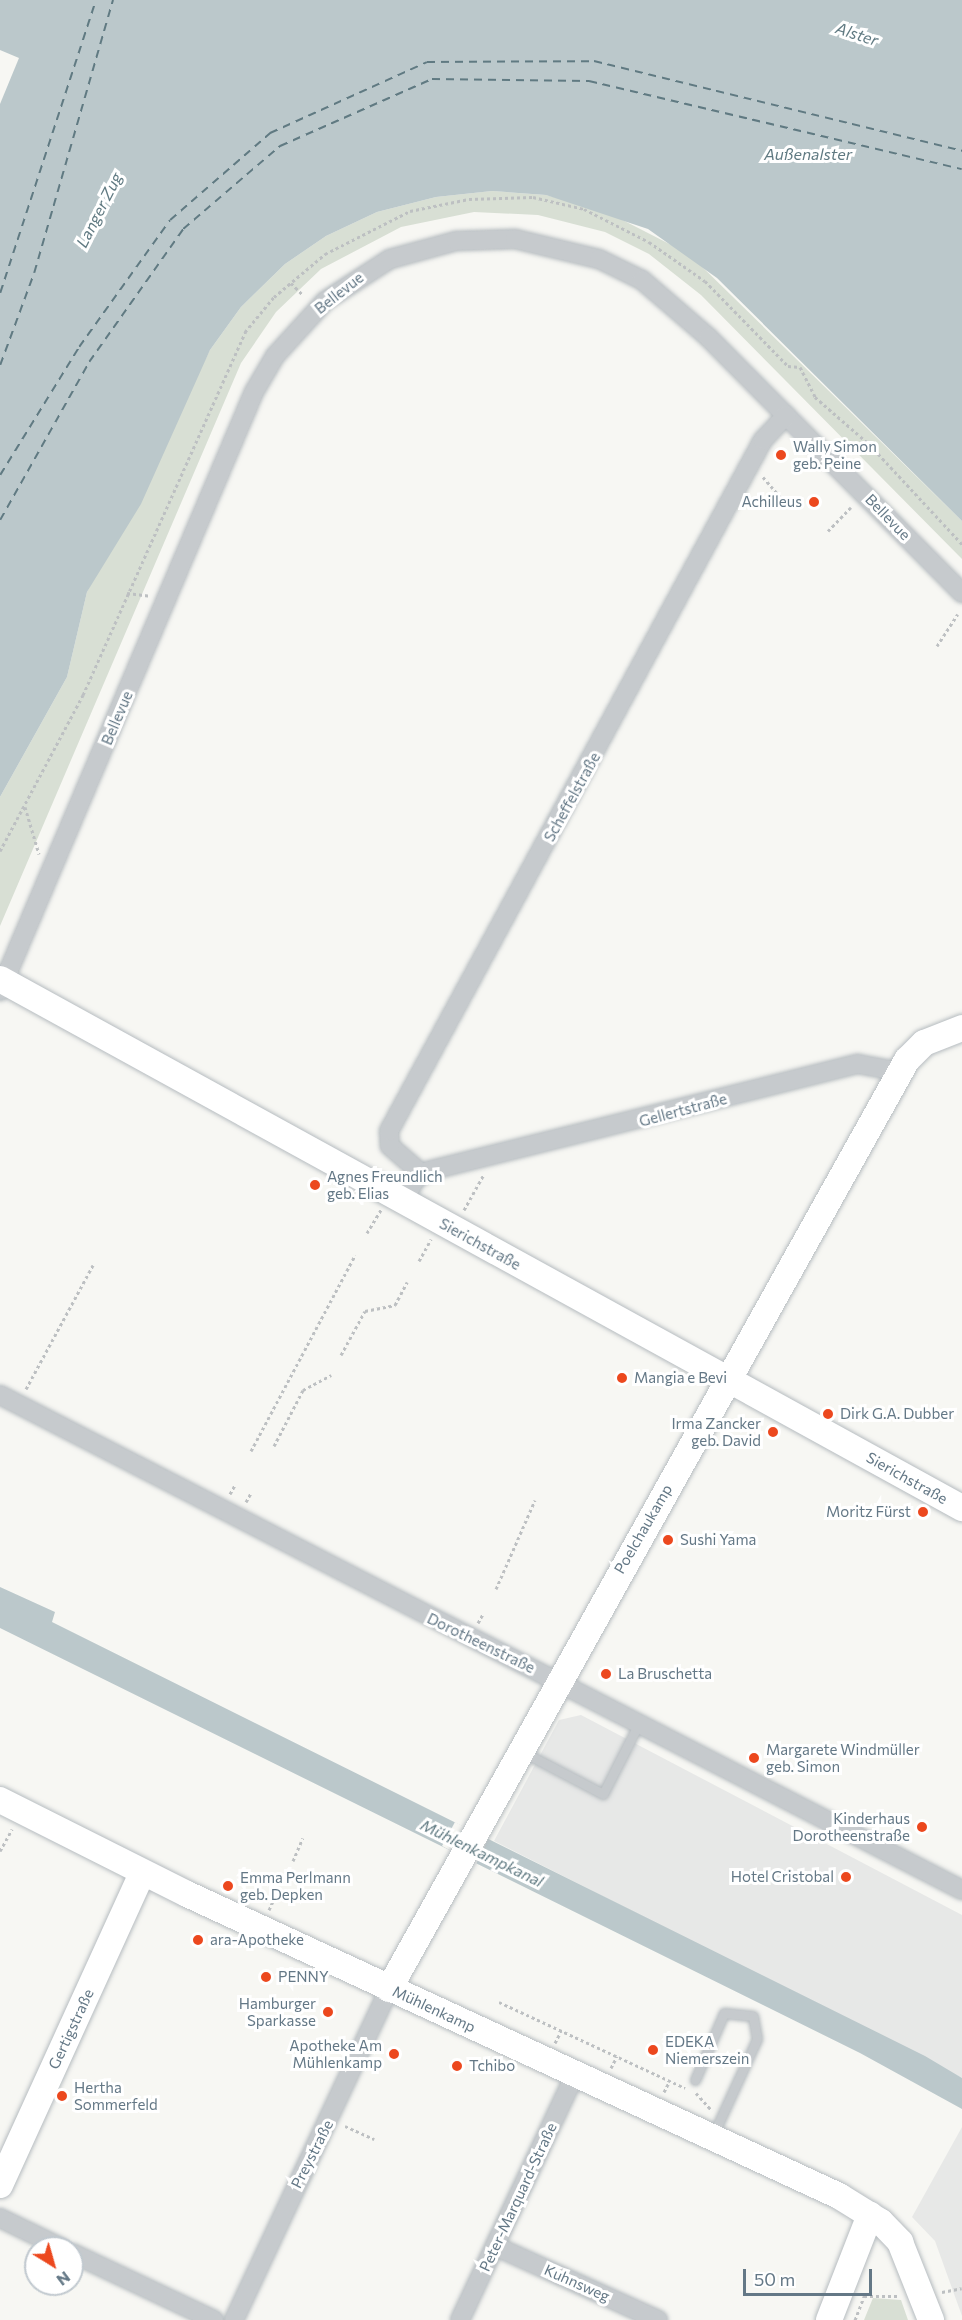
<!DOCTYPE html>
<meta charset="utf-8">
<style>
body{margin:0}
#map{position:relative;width:962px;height:2320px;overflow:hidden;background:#f7f7f3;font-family:Commissioner,sans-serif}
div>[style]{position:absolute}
.built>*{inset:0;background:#e7e8e7}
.green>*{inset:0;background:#d8dfd4}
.water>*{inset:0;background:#bbc8cb}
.pier>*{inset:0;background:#f7f7f3}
.ferry>*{height:1.5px;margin-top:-0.75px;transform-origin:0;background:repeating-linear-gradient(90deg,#607a82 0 8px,transparent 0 14px)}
.path>*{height:3px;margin-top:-1.5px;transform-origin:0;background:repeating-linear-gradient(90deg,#bdc0c2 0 3px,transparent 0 6px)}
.roads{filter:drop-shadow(0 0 2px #b6bcc0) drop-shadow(0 0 2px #b6bcc0)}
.lane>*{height:9px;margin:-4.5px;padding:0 4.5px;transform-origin:4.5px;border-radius:4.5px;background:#c6cacd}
.street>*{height:18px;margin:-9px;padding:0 9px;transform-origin:9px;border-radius:9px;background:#c6cacd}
.secondary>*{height:26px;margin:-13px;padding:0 13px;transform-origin:13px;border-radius:13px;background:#fff}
.dots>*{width:16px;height:16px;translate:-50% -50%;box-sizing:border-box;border:3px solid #fff;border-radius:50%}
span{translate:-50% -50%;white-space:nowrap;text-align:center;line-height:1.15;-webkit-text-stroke:6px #fff;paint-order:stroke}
.street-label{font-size:15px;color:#647886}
.poi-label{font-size:15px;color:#647886}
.left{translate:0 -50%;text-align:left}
.right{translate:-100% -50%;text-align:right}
.water-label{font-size:16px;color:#607a82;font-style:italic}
.north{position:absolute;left:24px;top:2236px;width:60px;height:60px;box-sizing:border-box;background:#fff;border:2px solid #c1c9cf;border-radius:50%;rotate:143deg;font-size:16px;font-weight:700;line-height:24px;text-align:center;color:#647886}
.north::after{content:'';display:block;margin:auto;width:21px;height:27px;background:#ec481e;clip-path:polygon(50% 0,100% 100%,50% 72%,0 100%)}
.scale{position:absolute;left:743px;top:2269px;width:129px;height:27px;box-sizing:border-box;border:3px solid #647886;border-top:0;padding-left:8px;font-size:18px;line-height:21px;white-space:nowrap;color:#647886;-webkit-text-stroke:4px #fff;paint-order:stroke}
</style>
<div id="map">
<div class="built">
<div style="clip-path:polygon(581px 1715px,962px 1915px,962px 2078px,494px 1841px,559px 1720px)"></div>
<div style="clip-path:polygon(962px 2127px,962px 2316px,935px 2241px,912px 2217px)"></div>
</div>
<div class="green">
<div style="clip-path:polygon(492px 191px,546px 195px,603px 210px,689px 254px,962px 521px,962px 559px,701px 295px,649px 254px,605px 232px,538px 215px,474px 212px,401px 227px,321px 269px,276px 312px,241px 363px,0 926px,0 797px,67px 677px,87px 592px,210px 350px,241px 307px,285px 264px,326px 236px,377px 212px,436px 197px)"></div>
<div style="clip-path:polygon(873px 2298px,901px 2300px,908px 2320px,864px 2320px)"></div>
</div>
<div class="water">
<div style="clip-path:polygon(0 0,962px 0,962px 521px,717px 278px,648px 229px,546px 195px,492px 191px,436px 197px,377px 212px,326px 236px,285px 264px,241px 307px,210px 350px,141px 504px,87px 592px,67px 677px,0 797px)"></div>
<div style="clip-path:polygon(0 1587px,55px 1612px,52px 1622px,925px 2056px,962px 2078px,962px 2109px,860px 2053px,0 1628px)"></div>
</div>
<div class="pier">
<div style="clip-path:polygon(0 50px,19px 58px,0 104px)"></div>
<div style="clip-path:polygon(455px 1822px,488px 1839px,476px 1864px,442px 1846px)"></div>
</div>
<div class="ferry">
<div style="left:0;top:293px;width:308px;rotate:-71.9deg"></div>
<div style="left:0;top:365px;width:98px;rotate:-69.7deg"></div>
<div style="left:34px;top:273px;width:284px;rotate:-73.9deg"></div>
<div style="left:0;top:475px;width:150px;rotate:-58.3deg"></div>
<div style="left:79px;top:347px;width:156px;rotate:-54.4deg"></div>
<div style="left:170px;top:220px;width:133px;rotate:-41deg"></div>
<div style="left:270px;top:133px;width:172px;rotate:-24.3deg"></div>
<div style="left:427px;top:62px;width:167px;rotate:-0.3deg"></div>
<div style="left:594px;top:61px;width:379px;rotate:13.7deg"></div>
<div style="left:0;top:520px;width:181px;rotate:-60.6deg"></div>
<div style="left:89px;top:362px;width:163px;rotate:-54.7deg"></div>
<div style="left:183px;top:229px;width:128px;rotate:-40.6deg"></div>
<div style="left:280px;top:146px;width:166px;rotate:-23.8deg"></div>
<div style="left:432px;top:79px;width:157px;rotate:0.7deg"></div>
<div style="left:589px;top:81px;width:383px;rotate:13.3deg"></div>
</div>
<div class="path">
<div style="left:291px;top:283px;width:17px;rotate:45deg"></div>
<div style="left:763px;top:477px;width:29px;rotate:49deg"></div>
<div style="left:782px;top:499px;width:11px;rotate:95deg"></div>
<div style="left:828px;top:531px;width:33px;rotate:-46deg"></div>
<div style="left:127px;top:593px;width:23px;rotate:7deg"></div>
<div style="left:937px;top:646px;width:38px;rotate:-57deg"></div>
<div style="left:25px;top:807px;width:49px;rotate:73.4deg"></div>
<div style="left:0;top:851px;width:177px;rotate:-62deg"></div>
<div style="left:83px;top:695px;width:398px;rotate:-65.9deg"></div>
<div style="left:245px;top:332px;width:45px;rotate:-50.4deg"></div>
<div style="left:274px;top:297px;width:67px;rotate:-40.1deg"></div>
<div style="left:325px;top:254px;width:95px;rotate:-26.8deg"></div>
<div style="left:410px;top:211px;width:60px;rotate:-11.5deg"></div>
<div style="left:469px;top:199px;width:64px;rotate:-1.8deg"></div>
<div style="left:533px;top:197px;width:52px;rotate:13.2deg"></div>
<div style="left:584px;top:209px;width:73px;rotate:26.9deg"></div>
<div style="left:649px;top:242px;width:68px;rotate:34.9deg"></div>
<div style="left:705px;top:281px;width:119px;rotate:45.7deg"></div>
<div style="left:788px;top:366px;width:12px;rotate:5deg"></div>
<div style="left:800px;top:367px;width:34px;rotate:63deg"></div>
<div style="left:815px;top:397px;width:73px;rotate:41.1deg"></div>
<div style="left:870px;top:445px;width:135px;rotate:47.1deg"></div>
<div style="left:464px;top:1210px;width:41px;rotate:-60.9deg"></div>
<div style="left:367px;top:1233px;width:27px;rotate:-59deg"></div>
<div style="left:419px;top:1261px;width:25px;rotate:-61deg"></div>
<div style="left:341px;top:1355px;width:50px;rotate:-61.4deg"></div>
<div style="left:365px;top:1311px;width:31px;rotate:-11deg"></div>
<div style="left:395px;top:1305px;width:26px;rotate:-62deg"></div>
<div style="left:26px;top:1389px;width:141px;rotate:-61.6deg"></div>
<div style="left:274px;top:1446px;width:63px;rotate:-62.6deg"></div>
<div style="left:303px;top:1390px;width:32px;rotate:-28deg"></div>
<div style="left:251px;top:1451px;width:222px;rotate:-62deg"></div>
<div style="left:230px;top:1494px;width:10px;rotate:-61deg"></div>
<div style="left:246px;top:1502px;width:10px;rotate:-61deg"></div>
<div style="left:496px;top:1589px;width:97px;rotate:-66.3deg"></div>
<div style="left:478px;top:1623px;width:10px;rotate:-61deg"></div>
<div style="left:0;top:1851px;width:25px;rotate:-61deg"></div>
<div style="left:293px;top:1861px;width:25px;rotate:-67deg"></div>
<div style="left:269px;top:1910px;width:10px;rotate:-66deg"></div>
<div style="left:499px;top:2002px;width:205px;rotate:24.8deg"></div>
<div style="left:555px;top:2043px;width:13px;rotate:-63deg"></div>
<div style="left:611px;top:2068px;width:13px;rotate:-63deg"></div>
<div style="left:664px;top:2092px;width:13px;rotate:-63deg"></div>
<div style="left:696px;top:2093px;width:24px;rotate:48deg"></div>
<div style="left:345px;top:2126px;width:32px;rotate:24deg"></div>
<div style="left:942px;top:2292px;width:20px;rotate:-11deg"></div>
<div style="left:855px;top:2320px;width:26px;rotate:-69deg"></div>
<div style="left:864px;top:2296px;width:36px"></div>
</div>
<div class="roads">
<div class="lane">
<div style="left:523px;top:1752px;width:90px;rotate:27.7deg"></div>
<div style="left:603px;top:1794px;width:82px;rotate:-63.1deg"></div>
<div style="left:695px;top:2080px;width:73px;rotate:-66.6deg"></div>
<div style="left:724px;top:2013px;width:29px;rotate:6deg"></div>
<div style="left:753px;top:2016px;width:23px;rotate:80deg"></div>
<div style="left:757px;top:2039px;width:106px;rotate:114.6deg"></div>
</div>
<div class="street">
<div style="left:0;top:991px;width:651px;rotate:-67.02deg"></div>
<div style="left:254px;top:392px;width:42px;rotate:-59.7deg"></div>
<div style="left:275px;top:356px;width:74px;rotate:-47.7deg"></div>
<div style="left:325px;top:301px;width:77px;rotate:-32.9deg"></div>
<div style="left:390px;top:259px;width:68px;rotate:-15.3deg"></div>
<div style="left:456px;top:241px;width:59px;rotate:-1.9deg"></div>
<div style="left:515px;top:239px;width:86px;rotate:13.4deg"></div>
<div style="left:599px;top:259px;width:48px;rotate:26deg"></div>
<div style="left:642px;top:280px;width:87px;rotate:40.8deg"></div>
<div style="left:708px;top:337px;width:361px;rotate:45.2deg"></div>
<div style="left:422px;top:1174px;width:43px;rotate:-138.8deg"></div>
<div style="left:390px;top:1146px;width:15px;rotate:-94deg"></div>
<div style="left:389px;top:1131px;width:786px;rotate:-61.58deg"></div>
<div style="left:763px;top:440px;width:34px;rotate:-47deg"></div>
<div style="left:402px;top:1202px;width:27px;rotate:-59deg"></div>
<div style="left:416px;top:1179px;width:14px;rotate:-34deg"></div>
<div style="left:428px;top:1171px;width:443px;rotate:-14deg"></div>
<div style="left:858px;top:1064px;width:44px;rotate:10.5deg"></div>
<div style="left:0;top:1395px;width:1082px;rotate:27.23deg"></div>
<div style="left:0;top:2218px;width:69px;rotate:25.8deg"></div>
<div style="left:495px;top:2246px;width:179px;rotate:24.4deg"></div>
<div style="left:72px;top:2253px;width:157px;rotate:25.3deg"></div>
<div style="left:234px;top:2320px;width:365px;rotate:-64.9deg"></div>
<div style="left:460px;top:2320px;width:271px;rotate:-64.9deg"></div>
</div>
<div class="secondary">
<div style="left:0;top:979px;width:1098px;rotate:28.81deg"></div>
<div style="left:0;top:1800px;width:209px;rotate:26.7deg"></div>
<div style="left:187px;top:1894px;width:719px;rotate:24.85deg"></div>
<div style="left:839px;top:2196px;width:49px;rotate:31.8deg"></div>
<div style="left:881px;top:2222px;width:28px;rotate:46deg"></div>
<div style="left:900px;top:2242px;width:84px;rotate:68.3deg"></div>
<div style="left:389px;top:1989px;width:1064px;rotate:-60.86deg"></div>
<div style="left:907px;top:1060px;width:24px;rotate:-45deg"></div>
<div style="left:924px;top:1043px;width:41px;rotate:-21.5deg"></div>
<div style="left:0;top:2185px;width:343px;rotate:-65.5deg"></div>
<div style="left:829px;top:2320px;width:113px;rotate:-68.7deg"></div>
</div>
</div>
<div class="dots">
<div style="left:781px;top:455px;background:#ec481e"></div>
<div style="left:814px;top:502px;background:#ec481e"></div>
<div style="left:315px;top:1185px;background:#ec481e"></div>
<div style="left:622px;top:1378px;background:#ec481e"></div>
<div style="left:828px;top:1414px;background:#ec481e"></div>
<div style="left:773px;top:1432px;background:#ec481e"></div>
<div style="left:923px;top:1512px;background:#ec481e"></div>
<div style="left:668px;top:1540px;background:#ec481e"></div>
<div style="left:606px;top:1674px;background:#ec481e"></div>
<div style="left:754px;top:1758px;background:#ec481e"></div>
<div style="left:922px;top:1827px;background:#ec481e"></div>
<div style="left:846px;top:1877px;background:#ec481e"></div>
<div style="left:228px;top:1886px;background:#ec481e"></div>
<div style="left:198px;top:1940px;background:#ec481e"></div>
<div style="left:266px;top:1977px;background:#ec481e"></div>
<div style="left:328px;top:2012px;background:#ec481e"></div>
<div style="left:653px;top:2050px;background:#ec481e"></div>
<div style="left:394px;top:2054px;background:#ec481e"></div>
<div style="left:457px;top:2066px;background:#ec481e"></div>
<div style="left:62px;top:2096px;background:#ec481e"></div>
</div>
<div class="street-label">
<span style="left:339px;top:293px;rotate:-38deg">Bellevue</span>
<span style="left:888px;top:517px;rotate:46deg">Bellevue</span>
<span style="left:117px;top:718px;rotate:-67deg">Bellevue</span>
<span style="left:572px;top:797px;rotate:-61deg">Scheffelstraße</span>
<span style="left:683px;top:1110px;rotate:-15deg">Gellertstraße</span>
<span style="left:480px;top:1244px;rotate:29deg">Sierichstraße</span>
<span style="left:907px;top:1478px;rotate:29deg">Sierichstraße</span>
<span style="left:643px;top:1529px;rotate:-60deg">Poelchaukamp</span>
<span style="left:481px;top:1643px;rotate:26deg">Dorotheenstraße</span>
<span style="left:434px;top:2009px;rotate:25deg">Mühlenkamp</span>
<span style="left:71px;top:2029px;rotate:-65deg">Gertigstraße</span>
<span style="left:312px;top:2154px;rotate:-63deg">Preystraße</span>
<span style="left:518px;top:2197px;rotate:-65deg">Peter-Marquard-Straße</span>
<span style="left:577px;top:2283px;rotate:24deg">Kuhnsweg</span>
</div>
<div class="poi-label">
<span class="left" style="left:793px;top:455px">Wally Simon<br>geb. Peine</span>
<span class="right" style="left:802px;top:502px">Achilleus</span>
<span class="left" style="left:327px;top:1185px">Agnes Freundlich<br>geb. Elias</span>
<span class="left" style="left:634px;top:1378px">Mangia e Bevi</span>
<span class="left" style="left:840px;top:1414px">Dirk G.A. Dubber</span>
<span class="right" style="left:761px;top:1432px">Irma Zancker<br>geb. David</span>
<span class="right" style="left:911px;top:1512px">Moritz Fürst</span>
<span class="left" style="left:680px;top:1540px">Sushi Yama</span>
<span class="left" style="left:618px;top:1674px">La Bruschetta</span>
<span class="left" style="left:766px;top:1758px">Margarete Windmüller<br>geb. Simon</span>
<span class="right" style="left:910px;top:1827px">Kinderhaus<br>Dorotheenstraße</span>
<span class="left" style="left:240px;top:1886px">Emma Perlmann<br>geb. Depken</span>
<span class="right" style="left:834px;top:1877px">Hotel Cristobal</span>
<span class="left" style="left:210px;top:1940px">ara-Apotheke</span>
<span class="left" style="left:278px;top:1977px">PENNY</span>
<span class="right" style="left:316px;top:2012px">Hamburger<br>Sparkasse</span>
<span class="left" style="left:665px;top:2050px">EDEKA<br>Niemerszein</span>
<span class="right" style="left:382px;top:2054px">Apotheke Am<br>Mühlenkamp</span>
<span class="left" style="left:469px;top:2066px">Tchibo</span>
<span class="left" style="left:74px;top:2096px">Hertha<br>Sommerfeld</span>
</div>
<div class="water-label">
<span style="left:857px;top:34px;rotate:18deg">Alster</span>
<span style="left:808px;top:154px">Außenalster</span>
<span style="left:99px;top:210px;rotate:-63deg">Langer Zug</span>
<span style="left:482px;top:1853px;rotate:26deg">Mühlenkampkanal</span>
</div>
<div class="north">N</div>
<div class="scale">50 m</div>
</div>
